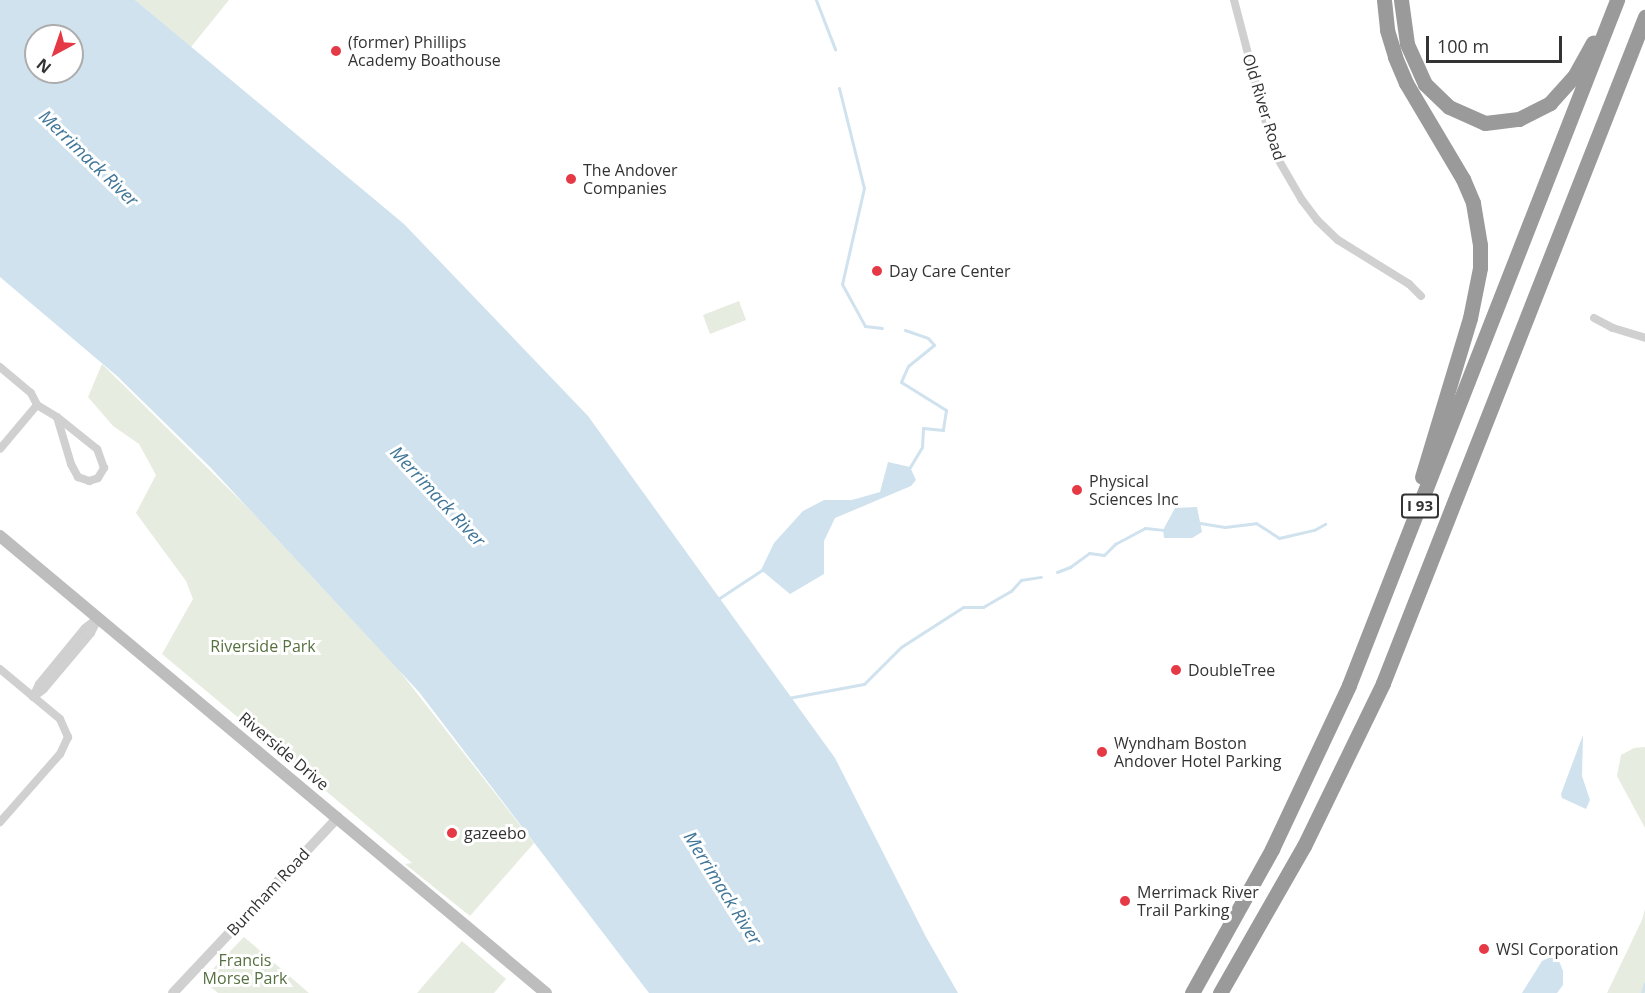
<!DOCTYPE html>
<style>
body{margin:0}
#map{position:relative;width:1645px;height:993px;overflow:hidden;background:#fff;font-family:"Open Sans",sans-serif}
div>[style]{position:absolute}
.green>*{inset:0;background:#e6ecdf}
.water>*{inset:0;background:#cfe2ee}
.stream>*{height:3px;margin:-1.5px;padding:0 1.5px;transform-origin:1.5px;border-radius:1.5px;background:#cfe2ee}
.minor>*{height:8px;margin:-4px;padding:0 4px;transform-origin:4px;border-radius:4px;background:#d0d0d0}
.tertiary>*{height:10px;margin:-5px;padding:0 5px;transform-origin:5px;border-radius:5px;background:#d0d0d0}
.secondary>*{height:12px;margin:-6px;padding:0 6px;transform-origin:6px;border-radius:6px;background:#bdbdbd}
.motorway>*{height:15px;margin:-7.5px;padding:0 7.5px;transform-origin:7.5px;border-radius:7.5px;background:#9a9a9a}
.dots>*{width:16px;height:16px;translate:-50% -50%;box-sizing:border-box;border:3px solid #fff;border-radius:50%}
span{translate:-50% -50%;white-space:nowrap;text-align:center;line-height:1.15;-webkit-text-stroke:6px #fff;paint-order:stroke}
.shield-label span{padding:2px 4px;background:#fff;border:2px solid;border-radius:4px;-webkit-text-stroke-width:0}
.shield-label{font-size:15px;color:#333;font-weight:700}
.poi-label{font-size:16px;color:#333}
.left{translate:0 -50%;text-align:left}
.street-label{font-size:16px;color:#333}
.park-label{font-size:16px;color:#56703f}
.water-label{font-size:18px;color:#3f7597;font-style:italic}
.north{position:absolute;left:24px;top:24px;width:60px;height:60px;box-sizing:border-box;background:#fff;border:2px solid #adadad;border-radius:50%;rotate:220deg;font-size:16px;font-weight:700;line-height:24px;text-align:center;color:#333}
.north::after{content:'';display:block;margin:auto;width:21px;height:27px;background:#e63946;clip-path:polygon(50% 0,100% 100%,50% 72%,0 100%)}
.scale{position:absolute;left:1426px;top:36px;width:136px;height:27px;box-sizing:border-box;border:3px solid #333;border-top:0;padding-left:8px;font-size:18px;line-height:21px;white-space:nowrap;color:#333;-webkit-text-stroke:4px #fff;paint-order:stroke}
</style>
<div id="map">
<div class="green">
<div style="clip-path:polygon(135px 0,229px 0,191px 47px)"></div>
<div style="clip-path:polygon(739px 301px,746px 320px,710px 334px,703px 315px)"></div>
<div style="clip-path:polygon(102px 364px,249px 509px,398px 669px,534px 843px,470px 916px,405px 864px,412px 863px,162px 654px,193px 599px,186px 581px,136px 513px,156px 475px,139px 444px,113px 426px,88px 397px)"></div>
<div style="clip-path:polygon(1645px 747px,1645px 828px,1617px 776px,1621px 755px,1634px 748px)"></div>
<div style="clip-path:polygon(1645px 909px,1645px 993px,1607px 993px,1642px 920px)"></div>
<div style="clip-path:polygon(244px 937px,309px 993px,218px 993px,202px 980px)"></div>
<div style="clip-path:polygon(462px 941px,506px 979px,494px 993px,417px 993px)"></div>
</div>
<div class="water">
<div style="clip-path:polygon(evenodd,0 0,135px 0,404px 224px,588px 416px,835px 758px,926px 937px,958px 993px,649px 993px,419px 692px,210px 467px,117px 376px,0 277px,0 0,36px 36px,72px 36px,72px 72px,36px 72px,36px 36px)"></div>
<div style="clip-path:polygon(888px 462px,910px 467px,916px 480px,911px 486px,835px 518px,824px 541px,824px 574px,790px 594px,761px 570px,774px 543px,803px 511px,824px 500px,852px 500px,880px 492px)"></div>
<div style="clip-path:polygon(1197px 507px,1202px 532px,1192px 538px,1164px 538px,1163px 530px,1175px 508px)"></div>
<div style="clip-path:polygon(1583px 735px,1582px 776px,1590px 800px,1586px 809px,1562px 798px,1561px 794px)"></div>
<div style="clip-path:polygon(1551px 957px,1559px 961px,1563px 971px,1563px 985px,1557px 993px,1522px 993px,1542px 961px)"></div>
</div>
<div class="stream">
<div style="left:816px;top:0;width:53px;rotate:68.8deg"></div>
<div style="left:839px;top:88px;width:103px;rotate:76deg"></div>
<div style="left:864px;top:188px;width:98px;rotate:102.9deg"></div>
<div style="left:842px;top:284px;width:48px;rotate:61.3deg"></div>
<div style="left:865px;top:326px;width:17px;rotate:7deg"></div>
<div style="left:905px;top:330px;width:24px;rotate:19deg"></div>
<div style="left:928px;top:338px;width:9px;rotate:49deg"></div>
<div style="left:934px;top:345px;width:33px;rotate:141deg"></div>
<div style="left:908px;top:366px;width:17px;rotate:114deg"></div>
<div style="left:901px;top:382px;width:53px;rotate:31.9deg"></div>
<div style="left:946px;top:410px;width:20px;rotate:99deg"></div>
<div style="left:943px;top:430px;width:20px;rotate:-174deg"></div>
<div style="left:923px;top:428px;width:19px;rotate:93deg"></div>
<div style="left:922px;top:447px;width:27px;rotate:121deg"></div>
<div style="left:1200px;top:523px;width:25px;rotate:9deg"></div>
<div style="left:1225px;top:527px;width:31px;rotate:-7deg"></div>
<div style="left:1256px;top:523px;width:27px;rotate:33deg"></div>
<div style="left:1279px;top:538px;width:36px;rotate:-13deg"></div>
<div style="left:1314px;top:530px;width:13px;rotate:-29deg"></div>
<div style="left:1057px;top:572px;width:14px;rotate:-21deg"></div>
<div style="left:1070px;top:567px;width:24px;rotate:-36deg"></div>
<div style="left:1089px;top:553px;width:15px;rotate:8deg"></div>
<div style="left:1104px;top:555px;width:16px;rotate:-45deg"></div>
<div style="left:1115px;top:544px;width:34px;rotate:-28deg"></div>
<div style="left:1145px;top:528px;width:18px;rotate:6deg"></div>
<div style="left:718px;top:599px;width:53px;rotate:-33.4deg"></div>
<div style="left:788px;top:698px;width:77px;rotate:-10.4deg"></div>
<div style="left:864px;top:684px;width:52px;rotate:-45deg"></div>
<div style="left:901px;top:647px;width:74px;rotate:-32.8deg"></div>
<div style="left:963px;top:607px;width:20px"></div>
<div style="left:983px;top:607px;width:32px;rotate:-30deg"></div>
<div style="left:1011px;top:591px;width:15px;rotate:-48deg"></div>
<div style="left:1021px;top:580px;width:20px;rotate:-9deg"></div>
<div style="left:1642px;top:993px;width:10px;rotate:-73deg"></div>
</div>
<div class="minor">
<div style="left:1234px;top:0;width:138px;rotate:75.4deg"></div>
<div style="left:1269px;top:134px;width:27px;rotate:70deg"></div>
<div style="left:1278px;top:159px;width:48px;rotate:59.7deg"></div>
<div style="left:1302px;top:200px;width:25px;rotate:53deg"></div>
<div style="left:1317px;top:220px;width:29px;rotate:44deg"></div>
<div style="left:1338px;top:240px;width:84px;rotate:31.8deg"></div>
<div style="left:1409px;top:284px;width:17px;rotate:45deg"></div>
<div style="left:1594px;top:318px;width:21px;rotate:28deg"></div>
<div style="left:1613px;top:328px;width:34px;rotate:17deg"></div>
<div style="left:0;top:367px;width:40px;rotate:40deg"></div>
<div style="left:31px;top:393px;width:13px;rotate:63deg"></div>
<div style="left:37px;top:405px;width:57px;rotate:130.1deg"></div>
<div style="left:37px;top:405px;width:23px;rotate:31deg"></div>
<div style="left:57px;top:417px;width:49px;rotate:73.4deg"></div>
<div style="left:71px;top:464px;width:15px;rotate:62deg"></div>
<div style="left:78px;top:477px;width:12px;rotate:20deg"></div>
<div style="left:89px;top:481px;width:9px;rotate:-18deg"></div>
<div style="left:98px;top:478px;width:12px;rotate:-59deg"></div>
<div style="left:104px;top:468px;width:20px;rotate:-110deg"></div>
<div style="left:97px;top:449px;width:51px;rotate:-141.3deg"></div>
<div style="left:0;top:669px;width:78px;rotate:39.8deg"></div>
<div style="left:60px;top:719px;width:20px;rotate:66deg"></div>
<div style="left:68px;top:737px;width:19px;rotate:115deg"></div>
<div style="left:60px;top:754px;width:91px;rotate:131.4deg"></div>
<div style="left:33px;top:697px;width:14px;rotate:-65deg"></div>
<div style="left:39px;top:684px;width:72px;rotate:-50.6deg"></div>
<div style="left:85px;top:628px;width:16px;rotate:-38deg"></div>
<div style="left:34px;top:697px;width:13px;rotate:-39deg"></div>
<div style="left:44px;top:689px;width:73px;rotate:-50deg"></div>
<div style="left:91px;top:633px;width:16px;rotate:-63deg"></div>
</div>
<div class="tertiary">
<div style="left:173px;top:993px;width:241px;rotate:-46.8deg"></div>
</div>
<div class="secondary">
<div style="left:0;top:536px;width:712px;rotate:39.93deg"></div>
</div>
<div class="motorway">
<div style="left:1384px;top:0;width:30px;rotate:84deg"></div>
<div style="left:1387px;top:30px;width:28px;rotate:73deg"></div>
<div style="left:1395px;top:57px;width:28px;rotate:67deg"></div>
<div style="left:1406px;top:83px;width:112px;rotate:59.3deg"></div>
<div style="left:1463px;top:179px;width:26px;rotate:67deg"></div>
<div style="left:1473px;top:203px;width:43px;rotate:80.5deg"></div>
<div style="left:1480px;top:245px;width:23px;rotate:90deg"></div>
<div style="left:1480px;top:268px;width:51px;rotate:101.3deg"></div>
<div style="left:1470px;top:318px;width:166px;rotate:106.8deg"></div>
<div style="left:1401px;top:0;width:44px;rotate:82.2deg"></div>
<div style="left:1407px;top:44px;width:44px;rotate:65.8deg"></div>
<div style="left:1425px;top:84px;width:33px;rotate:44deg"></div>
<div style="left:1449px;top:107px;width:39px;rotate:24deg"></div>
<div style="left:1485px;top:123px;width:34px;rotate:-7deg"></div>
<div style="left:1519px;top:119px;width:35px;rotate:-27deg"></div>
<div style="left:1550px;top:103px;width:38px;rotate:-48deg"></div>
<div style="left:1575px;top:75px;width:37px;rotate:-61deg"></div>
<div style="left:1192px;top:993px;width:165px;rotate:-60.9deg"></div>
<div style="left:1272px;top:849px;width:181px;rotate:-64.8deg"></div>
<div style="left:1349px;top:685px;width:736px;rotate:-68.63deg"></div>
<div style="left:1220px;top:993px;width:169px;rotate:-60.3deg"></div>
<div style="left:1304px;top:846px;width:181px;rotate:-64.1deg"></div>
<div style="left:1383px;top:683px;width:716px;rotate:-68.53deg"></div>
</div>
<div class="dots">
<div style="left:336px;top:51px;background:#e63946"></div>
<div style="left:571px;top:179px;background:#e63946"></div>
<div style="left:877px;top:271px;background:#e63946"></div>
<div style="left:1077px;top:490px;background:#e63946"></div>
<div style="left:1176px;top:670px;background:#e63946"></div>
<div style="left:1102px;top:752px;background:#e63946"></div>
<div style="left:452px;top:833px;background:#e63946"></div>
<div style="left:1125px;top:901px;background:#e63946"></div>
<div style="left:1484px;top:949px;background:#e63946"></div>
</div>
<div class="shield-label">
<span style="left:1420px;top:506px">I 93</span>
</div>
<div class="poi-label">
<span class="left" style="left:348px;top:51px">(former) Phillips<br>Academy Boathouse</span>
<span class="left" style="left:583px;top:179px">The Andover<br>Companies</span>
<span class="left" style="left:889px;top:271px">Day Care Center</span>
<span class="left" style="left:1089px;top:490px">Physical<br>Sciences Inc</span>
<span class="left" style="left:1188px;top:670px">DoubleTree</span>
<span class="left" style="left:1114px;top:752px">Wyndham Boston<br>Andover Hotel Parking</span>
<span class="left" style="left:464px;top:833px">gazeebo</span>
<span class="left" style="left:1137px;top:901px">Merrimack River<br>Trail Parking</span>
<span class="left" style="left:1496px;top:949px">WSI Corporation</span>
</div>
<div class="street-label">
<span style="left:1264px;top:107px;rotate:73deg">Old River Road</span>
<span style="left:284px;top:751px;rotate:40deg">Riverside Drive</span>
<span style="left:268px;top:892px;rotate:-47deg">Burnham Road</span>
</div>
<div class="park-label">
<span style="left:263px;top:646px">Riverside Park</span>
<span style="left:245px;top:969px">Francis<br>Morse Park</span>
</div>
<div class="water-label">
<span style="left:89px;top:158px;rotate:44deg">Merrimack River</span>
<span style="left:438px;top:496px;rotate:47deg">Merrimack River</span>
<span style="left:723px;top:888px;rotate:58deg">Merrimack River</span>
</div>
<div class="north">N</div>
<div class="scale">100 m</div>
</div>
